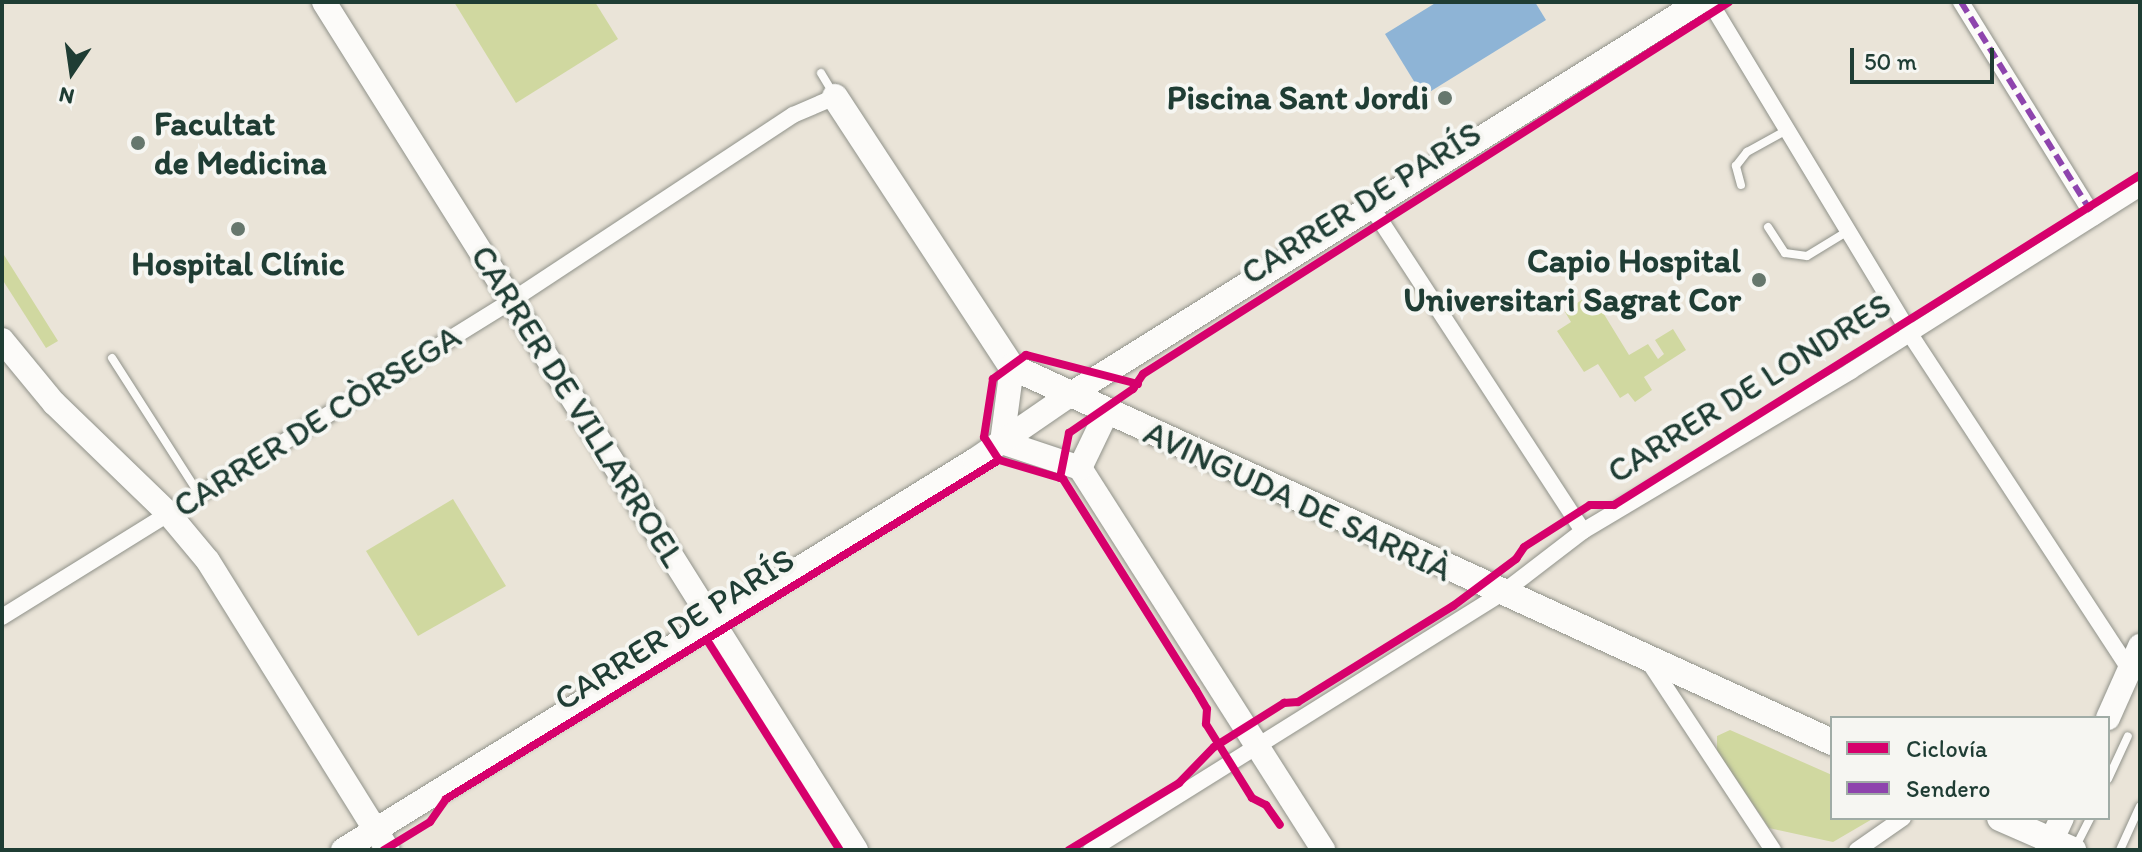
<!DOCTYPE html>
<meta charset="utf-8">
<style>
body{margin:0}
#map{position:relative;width:2142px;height:852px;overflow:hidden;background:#eae4d8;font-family:Itim,sans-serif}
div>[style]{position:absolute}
.green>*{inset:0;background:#d0d8a0}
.water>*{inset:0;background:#8eb4d6}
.roads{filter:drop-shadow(0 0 2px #90928a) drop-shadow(0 0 2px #90928a)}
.lane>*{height:8px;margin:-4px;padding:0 4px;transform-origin:4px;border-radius:4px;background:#fcfbf9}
.street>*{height:16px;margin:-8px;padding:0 8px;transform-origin:8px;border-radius:8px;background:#fcfbf9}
.secondary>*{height:24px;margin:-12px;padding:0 12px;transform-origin:12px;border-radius:12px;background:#fcfbf9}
.primary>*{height:26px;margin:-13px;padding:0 13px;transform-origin:13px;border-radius:13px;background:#fcfbf9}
.quiet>*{height:6px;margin-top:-3px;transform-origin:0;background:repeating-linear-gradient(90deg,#8e44ad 0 12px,transparent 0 18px)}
.cycleway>*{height:8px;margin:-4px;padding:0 4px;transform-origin:4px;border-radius:4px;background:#d6006c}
.dots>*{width:22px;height:22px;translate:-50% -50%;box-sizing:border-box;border:4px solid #f6f6f2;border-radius:50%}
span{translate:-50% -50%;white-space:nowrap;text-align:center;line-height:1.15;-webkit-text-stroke:8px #f6f6f2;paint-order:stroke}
.poi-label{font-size:34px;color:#1f3d34;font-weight:700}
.right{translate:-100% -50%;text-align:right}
.left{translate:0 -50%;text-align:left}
.street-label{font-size:34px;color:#1f3d34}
.frame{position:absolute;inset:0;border:4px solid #1f3d34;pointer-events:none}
.legend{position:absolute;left:1830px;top:716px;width:280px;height:104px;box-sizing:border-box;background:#f6f6f2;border:2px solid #a0aca6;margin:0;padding:10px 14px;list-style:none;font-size:24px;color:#1f3d34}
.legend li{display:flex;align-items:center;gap:16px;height:40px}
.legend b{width:40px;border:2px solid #a0aca6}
.north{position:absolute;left:32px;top:32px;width:80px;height:80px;-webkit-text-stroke:6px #f6f6f2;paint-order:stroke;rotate:193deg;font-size:22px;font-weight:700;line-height:32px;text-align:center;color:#1f3d34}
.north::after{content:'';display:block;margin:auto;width:28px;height:36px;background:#1f3d34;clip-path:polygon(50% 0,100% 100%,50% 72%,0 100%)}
.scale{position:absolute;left:1850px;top:48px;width:144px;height:36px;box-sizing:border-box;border:4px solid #1f3d34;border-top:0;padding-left:10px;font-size:24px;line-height:28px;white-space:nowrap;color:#1f3d34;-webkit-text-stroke:6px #f6f6f2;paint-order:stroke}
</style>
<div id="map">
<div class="green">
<div style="clip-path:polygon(454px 2px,595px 2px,618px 39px,516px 103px)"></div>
<div style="clip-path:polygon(4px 255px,58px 341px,46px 348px,2px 279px)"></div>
<div style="clip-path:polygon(1591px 293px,1629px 355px,1648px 344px,1658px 359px,1664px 354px,1655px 340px,1673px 329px,1686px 350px,1644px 377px,1652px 390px,1635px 402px,1628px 393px,1620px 398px,1598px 364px,1584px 372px,1557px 331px,1571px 322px,1565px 312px)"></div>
<div style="clip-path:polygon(453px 499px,506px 586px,418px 636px,366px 551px)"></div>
<div style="clip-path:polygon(1730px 730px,1832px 775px,1832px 818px,1874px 818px,1833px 842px,1769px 828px,1717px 751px,1717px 736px)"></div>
</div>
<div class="water">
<div style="clip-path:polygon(1437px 2px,1535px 2px,1546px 20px,1423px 96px,1385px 34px)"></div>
</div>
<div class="roads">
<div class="lane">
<div style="left:821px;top:73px;width:23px;rotate:59deg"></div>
<div style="left:1741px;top:185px;width:20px;rotate:-105deg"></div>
<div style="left:1736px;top:166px;width:18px;rotate:-52deg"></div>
<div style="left:1747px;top:152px;width:46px;rotate:-28.8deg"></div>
<div style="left:1768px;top:227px;width:31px;rotate:57deg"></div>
<div style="left:1785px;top:253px;width:22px;rotate:8deg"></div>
<div style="left:1807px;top:256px;width:48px;rotate:-31.4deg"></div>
<div style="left:112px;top:358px;width:161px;rotate:57.4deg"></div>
<div style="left:2108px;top:779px;width:47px;rotate:-65.1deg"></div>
<div style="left:2076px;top:846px;width:31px;rotate:-63deg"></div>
<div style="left:2120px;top:850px;width:48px;rotate:-65.6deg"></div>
</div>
<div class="street">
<div style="left:1710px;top:2px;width:388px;rotate:58.9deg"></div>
<div style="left:1910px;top:334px;width:400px;rotate:56.8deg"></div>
<div style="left:1961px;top:2px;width:253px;rotate:58.3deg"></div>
<div style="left:1371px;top:206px;width:388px;rotate:56.9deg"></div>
<div style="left:2px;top:617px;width:599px;rotate:-31.83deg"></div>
<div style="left:511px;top:301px;width:338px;rotate:-33.4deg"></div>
<div style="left:793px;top:115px;width:46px;rotate:-23.2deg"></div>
<div style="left:1649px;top:662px;width:225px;rotate:56.6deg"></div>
<div style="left:1091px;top:850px;width:483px;rotate:-32deg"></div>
<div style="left:1501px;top:594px;width:103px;rotate:-37.5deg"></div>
<div style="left:1583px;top:531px;width:312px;rotate:-30.8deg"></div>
<div style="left:1851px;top:371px;width:342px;rotate:-32.3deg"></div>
<div style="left:1857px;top:850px;width:56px;rotate:-34.8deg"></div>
</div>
<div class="secondary">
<div style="left:324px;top:2px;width:1001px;rotate:57.9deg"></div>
<div style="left:2px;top:340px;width:82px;rotate:50.5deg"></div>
<div style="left:54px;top:403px;width:158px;rotate:44deg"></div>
<div style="left:168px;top:513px;width:62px;rotate:50.2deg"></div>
<div style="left:208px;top:561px;width:340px;rotate:58.1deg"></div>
<div style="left:1002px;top:442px;width:82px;rotate:18.4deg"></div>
<div style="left:1080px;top:468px;width:453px;rotate:57.5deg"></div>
<div style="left:1002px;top:442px;width:76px;rotate:-82.4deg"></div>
<div style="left:1080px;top:468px;width:62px;rotate:-64.3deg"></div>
<div style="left:2108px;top:718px;width:79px;rotate:-66deg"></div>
<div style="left:343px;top:850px;width:743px;rotate:-31.68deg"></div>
<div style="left:975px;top:460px;width:116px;rotate:-34.5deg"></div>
<div style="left:1071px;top:394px;width:740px;rotate:-31.97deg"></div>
<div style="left:2047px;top:850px;width:35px;rotate:-65deg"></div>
</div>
<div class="primary">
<div style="left:835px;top:97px;width:323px;rotate:56.8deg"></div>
<div style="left:1012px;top:367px;width:902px;rotate:24.58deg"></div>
<div style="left:2000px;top:818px;width:80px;rotate:23.7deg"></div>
</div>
</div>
<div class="quiet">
<div style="left:1961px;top:2px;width:248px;rotate:58.2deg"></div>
</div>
<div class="cycleway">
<div style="left:1138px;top:384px;width:116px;rotate:-165.5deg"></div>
<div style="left:1026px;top:355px;width:41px;rotate:144deg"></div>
<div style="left:993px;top:379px;width:59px;rotate:98.8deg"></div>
<div style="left:984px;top:437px;width:27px;rotate:57deg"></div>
<div style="left:999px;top:460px;width:67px;rotate:16.5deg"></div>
<div style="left:1063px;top:479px;width:249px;rotate:57.8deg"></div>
<div style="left:1196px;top:690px;width:22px;rotate:60deg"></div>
<div style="left:1207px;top:709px;width:15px;rotate:94deg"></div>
<div style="left:1206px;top:724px;width:87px;rotate:58.1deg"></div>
<div style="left:1252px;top:798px;width:16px;rotate:27deg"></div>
<div style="left:1266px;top:805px;width:24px;rotate:55deg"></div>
<div style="left:1060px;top:478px;width:46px;rotate:-78.7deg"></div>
<div style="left:1069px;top:433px;width:78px;rotate:-34.5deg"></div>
<div style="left:1133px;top:389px;width:18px;rotate:-56deg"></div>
<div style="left:1143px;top:374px;width:694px;rotate:-32.41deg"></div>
<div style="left:707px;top:640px;width:249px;rotate:57.7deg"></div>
<div style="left:384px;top:850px;width:54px;rotate:-31.3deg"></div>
<div style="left:430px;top:822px;width:28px;rotate:-55deg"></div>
<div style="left:446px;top:799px;width:649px;rotate:-31.51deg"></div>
<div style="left:1069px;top:850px;width:129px;rotate:-31.3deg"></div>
<div style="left:1179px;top:783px;width:50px;rotate:-45.8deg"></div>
<div style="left:1214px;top:747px;width:83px;rotate:-32.2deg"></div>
<div style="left:1284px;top:703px;width:14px;rotate:-4deg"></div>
<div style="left:1298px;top:702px;width:182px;rotate:-31.8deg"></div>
<div style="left:1453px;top:606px;width:79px;rotate:-36.7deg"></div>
<div style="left:1516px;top:559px;width:14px;rotate:-56deg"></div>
<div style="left:1524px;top:547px;width:78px;rotate:-32.5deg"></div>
<div style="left:1590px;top:505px;width:24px"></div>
<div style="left:1614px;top:505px;width:621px;rotate:-32.1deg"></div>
</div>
<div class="dots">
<div style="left:1445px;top:98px;background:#66776d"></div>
<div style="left:138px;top:143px;background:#66776d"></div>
<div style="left:238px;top:229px;background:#66776d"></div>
<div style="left:1759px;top:280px;background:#66776d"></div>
</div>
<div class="poi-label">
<span class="right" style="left:1429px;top:98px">Piscina Sant Jordi</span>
<span class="left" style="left:154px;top:143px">Facultat<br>de Medicina</span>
<span class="right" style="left:1741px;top:280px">Capio Hospital<br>Universitari Sagrat Cor</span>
<span style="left:238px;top:264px">Hospital Clínic</span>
</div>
<div class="street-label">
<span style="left:1361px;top:203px;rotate:-32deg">CARRER DE PARÍS</span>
<span style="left:1749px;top:388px;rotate:-32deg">CARRER DE LONDRES</span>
<span style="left:578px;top:406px;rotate:58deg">CARRER DE VILLARROEL</span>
<span style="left:317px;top:421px;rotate:-32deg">CARRER DE CÒRSEGA</span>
<span style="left:1298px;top:501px;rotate:25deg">AVINGUDA DE SARRIÀ</span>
<span style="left:674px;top:629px;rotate:-32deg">CARRER DE PARÍS</span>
</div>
<div class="frame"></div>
<ul class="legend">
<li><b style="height:10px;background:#d6006c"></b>Ciclovía</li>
<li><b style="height:10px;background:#8e44ad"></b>Sendero</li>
</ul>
<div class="north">N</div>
<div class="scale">50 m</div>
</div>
